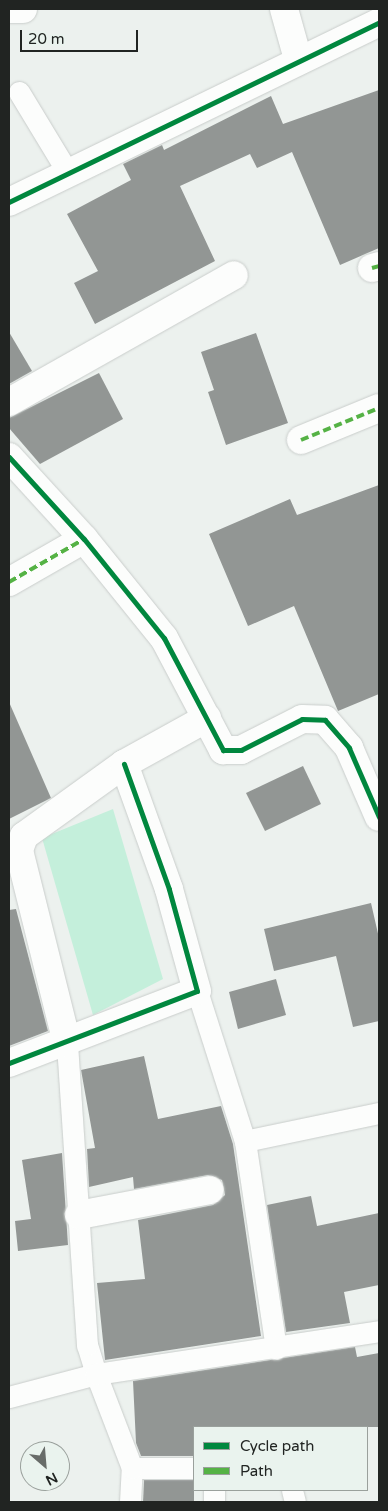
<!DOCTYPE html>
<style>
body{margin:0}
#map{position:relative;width:388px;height:1511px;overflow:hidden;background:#ecf1ee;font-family:"Varela Round",sans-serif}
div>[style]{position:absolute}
.green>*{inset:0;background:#c4efdb}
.building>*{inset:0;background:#929694}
.roads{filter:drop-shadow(0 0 1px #c9cdcb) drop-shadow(0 0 1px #c9cdcb)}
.service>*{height:21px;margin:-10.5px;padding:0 10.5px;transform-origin:10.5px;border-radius:10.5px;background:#fcfdfc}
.minor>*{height:28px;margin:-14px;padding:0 14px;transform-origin:14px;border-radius:14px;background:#fcfdfc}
.quiet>*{height:4px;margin-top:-2px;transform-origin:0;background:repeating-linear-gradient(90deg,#55b245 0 8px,transparent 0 12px)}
.cycleway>*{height:5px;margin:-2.5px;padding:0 2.5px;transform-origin:2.5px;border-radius:2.5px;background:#00873e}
span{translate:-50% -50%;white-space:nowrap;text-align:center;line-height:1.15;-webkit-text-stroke:5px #eaf3ee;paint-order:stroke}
.frame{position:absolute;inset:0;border:10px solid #212422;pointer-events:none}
.legend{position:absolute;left:193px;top:1426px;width:175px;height:65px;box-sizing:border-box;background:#eaf3ee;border:1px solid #9aa09c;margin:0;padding:6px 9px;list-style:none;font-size:15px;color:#212422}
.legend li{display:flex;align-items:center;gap:10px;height:25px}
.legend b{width:25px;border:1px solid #9aa09c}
.north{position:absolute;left:20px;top:1441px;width:50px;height:50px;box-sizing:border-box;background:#eaf3ee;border:1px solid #9aa09c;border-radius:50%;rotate:153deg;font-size:14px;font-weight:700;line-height:20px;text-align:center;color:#212422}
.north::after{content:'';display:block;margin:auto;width:18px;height:22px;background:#686c69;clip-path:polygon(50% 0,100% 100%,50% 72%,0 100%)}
.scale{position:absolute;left:20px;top:30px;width:118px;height:22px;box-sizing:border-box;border:2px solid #212422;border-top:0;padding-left:6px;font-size:15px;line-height:18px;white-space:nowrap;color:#212422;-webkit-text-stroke:4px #eaf3ee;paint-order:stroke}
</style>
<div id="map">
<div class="green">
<div style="clip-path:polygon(113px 809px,163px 979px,93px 1015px,42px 838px)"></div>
</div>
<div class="building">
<div style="clip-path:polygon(379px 90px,379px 248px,340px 265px,292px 152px,257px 168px,250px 154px,180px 186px,215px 261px,95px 324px,74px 283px,98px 271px,67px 214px,131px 180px,123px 164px,162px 145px,164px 150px,271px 96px,283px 124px)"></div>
<div style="clip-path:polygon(9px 332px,32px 371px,9px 384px)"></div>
<div style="clip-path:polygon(256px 333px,288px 423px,226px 445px,208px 392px,214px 390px,201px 352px)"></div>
<div style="clip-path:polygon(99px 373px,123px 419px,40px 464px,9px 428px,9px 418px)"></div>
<div style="clip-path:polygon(379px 485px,379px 694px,338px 711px,294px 606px,248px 626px,209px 534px,290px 499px,297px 515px)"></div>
<div style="clip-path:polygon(9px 702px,51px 798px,9px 819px)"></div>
<div style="clip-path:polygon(303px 766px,321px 804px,265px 831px,246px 793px)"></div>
<div style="clip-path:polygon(371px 903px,379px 938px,379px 1021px,353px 1027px,336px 956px,274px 971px,264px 929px)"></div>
<div style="clip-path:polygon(16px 909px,48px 1031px,9px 1046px,9px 910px)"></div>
<div style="clip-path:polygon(276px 979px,286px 1015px,238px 1029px,229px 992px)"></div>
<div style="clip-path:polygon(144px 1056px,158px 1119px,221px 1106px,233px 1144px,261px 1336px,105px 1360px,97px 1283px,145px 1279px,138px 1220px,213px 1205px,225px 1195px,222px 1180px,208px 1175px,134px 1189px,133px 1177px,89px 1187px,87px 1149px,95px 1148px,81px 1070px)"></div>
<div style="clip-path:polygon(62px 1153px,68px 1245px,18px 1251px,15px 1221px,31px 1219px,22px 1160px)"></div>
<div style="clip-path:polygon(311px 1196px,317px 1226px,379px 1213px,379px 1285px,344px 1292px,350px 1323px,286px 1332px,267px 1205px)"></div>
<div style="clip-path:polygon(355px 1347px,357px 1357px,379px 1353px,379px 1427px,194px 1427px,194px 1456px,141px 1456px,136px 1443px,133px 1381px)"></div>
<div style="clip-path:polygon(144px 1480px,194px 1480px,194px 1502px,143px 1502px)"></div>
</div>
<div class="roads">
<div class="service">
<div style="left:19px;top:92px;width:95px;rotate:58.8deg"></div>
<div style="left:197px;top:991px;width:157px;rotate:72.3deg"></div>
<div style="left:245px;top:1141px;width:210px;rotate:81.5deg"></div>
<div style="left:245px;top:1141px;width:137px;rotate:-11.8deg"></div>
<div style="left:9px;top:1397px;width:90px;rotate:-14.8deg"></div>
<div style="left:96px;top:1374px;width:30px;rotate:-107deg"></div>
<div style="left:87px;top:1345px;width:303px;rotate:-93.8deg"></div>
<div style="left:132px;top:1468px;width:62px"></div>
<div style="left:292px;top:1490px;width:12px;rotate:76deg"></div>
<div style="left:130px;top:1502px;width:34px;rotate:-87deg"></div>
<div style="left:132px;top:1468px;width:101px;rotate:-111deg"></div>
<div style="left:96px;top:1374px;width:286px;rotate:-8.6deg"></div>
<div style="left:214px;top:1502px;width:12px;rotate:-90deg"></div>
</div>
<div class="minor">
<div style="left:9px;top:9px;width:14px"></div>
<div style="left:284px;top:9px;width:52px;rotate:74.4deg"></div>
<div style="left:9px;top:202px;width:411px;rotate:-25.9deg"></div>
<div style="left:372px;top:268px;width:7px;rotate:-16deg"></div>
<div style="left:9px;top:402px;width:258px;rotate:-29.4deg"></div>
<div style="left:301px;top:440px;width:84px;rotate:-22.3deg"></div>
<div style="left:9px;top:457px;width:111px;rotate:47.6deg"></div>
<div style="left:84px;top:539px;width:127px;rotate:51.1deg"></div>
<div style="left:164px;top:638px;width:127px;rotate:62.2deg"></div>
<div style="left:223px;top:750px;width:18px"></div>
<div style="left:241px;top:750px;width:68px;rotate:-26.9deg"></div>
<div style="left:302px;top:719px;width:23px;rotate:2deg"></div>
<div style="left:325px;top:720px;width:37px;rotate:49deg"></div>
<div style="left:349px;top:748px;width:75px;rotate:66.5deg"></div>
<div style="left:9px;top:582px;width:86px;rotate:-29.8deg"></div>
<div style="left:67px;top:1043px;width:199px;rotate:-104deg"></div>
<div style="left:19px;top:850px;width:15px;rotate:-70deg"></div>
<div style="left:24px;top:836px;width:123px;rotate:-35.8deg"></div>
<div style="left:124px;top:764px;width:95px;rotate:-29deg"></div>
<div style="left:9px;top:1063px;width:201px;rotate:-21deg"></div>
<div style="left:197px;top:991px;width:106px;rotate:-105.4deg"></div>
<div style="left:169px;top:889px;width:133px;rotate:-109.8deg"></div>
<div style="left:79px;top:1215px;width:133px;rotate:-10.8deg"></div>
</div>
</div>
<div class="quiet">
<div style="left:372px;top:268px;width:7px;rotate:-16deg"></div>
<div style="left:301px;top:440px;width:84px;rotate:-22.3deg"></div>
<div style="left:9px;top:582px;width:86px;rotate:-29.8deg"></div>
</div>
<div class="cycleway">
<div style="left:9px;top:202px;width:411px;rotate:-25.9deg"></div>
<div style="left:9px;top:457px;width:111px;rotate:47.6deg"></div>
<div style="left:84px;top:539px;width:127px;rotate:51.1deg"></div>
<div style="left:164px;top:638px;width:127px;rotate:62.2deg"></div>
<div style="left:223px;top:750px;width:18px"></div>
<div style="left:241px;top:750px;width:68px;rotate:-26.9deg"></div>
<div style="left:302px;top:719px;width:23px;rotate:2deg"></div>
<div style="left:325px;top:720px;width:37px;rotate:49deg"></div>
<div style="left:349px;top:748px;width:75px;rotate:66.5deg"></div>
<div style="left:9px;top:1063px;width:201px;rotate:-21deg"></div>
<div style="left:197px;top:991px;width:106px;rotate:-105.4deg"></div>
<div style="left:169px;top:889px;width:133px;rotate:-109.8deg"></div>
</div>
<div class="frame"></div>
<ul class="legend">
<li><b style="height:6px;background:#00873e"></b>Cycle path</li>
<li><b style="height:6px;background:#55b245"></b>Path</li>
</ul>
<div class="north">N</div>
<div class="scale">20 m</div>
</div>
